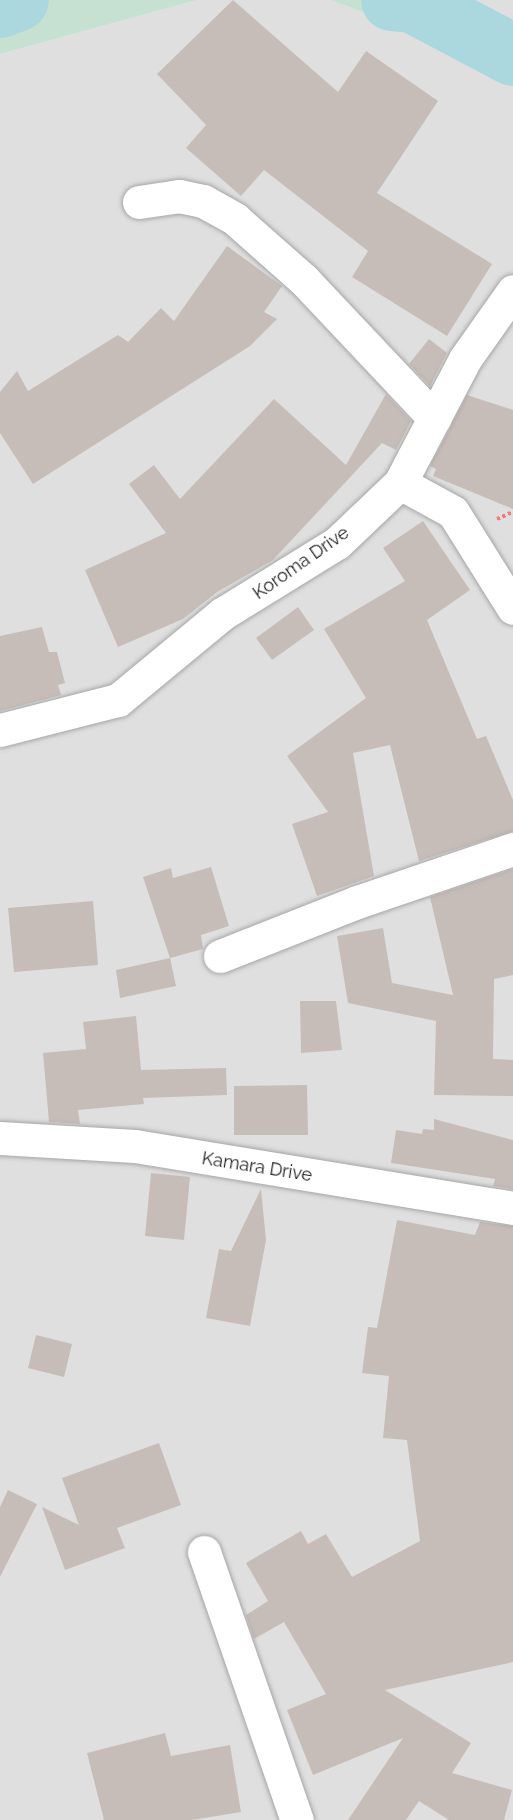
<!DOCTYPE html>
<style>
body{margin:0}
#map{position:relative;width:513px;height:1820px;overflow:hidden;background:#f2eee9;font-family:Raleway,sans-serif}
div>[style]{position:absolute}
.residential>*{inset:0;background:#e0dfdf}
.wetland>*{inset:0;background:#c6e0d1}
.river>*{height:62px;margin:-31px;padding:0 31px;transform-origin:31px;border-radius:31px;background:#abd8de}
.building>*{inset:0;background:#c7bdb8}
.path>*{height:4px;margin-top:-2px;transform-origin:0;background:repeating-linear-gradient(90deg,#f87475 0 3px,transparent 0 6px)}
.roads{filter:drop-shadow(0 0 2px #a6a6a6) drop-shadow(0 0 2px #a6a6a6)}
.minor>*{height:33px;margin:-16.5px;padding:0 16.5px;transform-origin:16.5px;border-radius:16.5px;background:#fff}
span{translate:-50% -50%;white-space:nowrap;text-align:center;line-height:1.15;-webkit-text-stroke:4.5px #fff;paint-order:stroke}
.street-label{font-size:18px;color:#222}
</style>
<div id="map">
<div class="residential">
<div style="clip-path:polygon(197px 0,330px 0,513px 67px,513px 1820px,0 1820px,0 54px)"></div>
<div style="clip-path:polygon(460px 0,513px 0,513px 43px,489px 29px)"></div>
</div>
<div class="wetland">
<div style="clip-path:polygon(0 0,197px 0,0 54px)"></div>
<div style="clip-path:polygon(330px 0,460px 0,489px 29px,513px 43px,513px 67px)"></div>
</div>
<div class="river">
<div style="left:392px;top:0;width:21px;rotate:5deg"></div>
<div style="left:413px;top:2px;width:113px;rotate:27.9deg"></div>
<div style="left:0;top:7px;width:19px;rotate:-21deg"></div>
</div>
<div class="building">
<div style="clip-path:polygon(233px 0,338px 92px,366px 51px,438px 101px,377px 193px,492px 264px,447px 336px,352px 277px,368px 251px,264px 170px,241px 196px,186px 148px,206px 125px,157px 74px)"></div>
<div style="clip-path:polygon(227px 246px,282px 286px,264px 312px,277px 319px,250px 346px,33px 484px,0 433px,0 392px,17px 371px,28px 391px,118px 335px,128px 342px,161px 308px,174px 321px)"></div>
<div style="clip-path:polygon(429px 339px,447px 353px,430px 386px,409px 364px)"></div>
<div style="clip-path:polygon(386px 394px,411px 421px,396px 450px,382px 443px,273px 560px,217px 592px,183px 619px,118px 647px,85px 570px,166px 533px,129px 484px,154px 465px,180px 499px,274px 399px,346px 465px)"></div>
<div style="clip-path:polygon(467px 395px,513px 410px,513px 509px,433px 476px,436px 469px,430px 466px)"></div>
<div style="clip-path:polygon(423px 521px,470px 590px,427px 620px,477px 739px,486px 736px,513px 800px,513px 831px,419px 861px,390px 745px,353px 753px,374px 876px,317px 896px,292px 824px,328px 812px,287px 756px,366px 698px,324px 629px,405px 581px,383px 548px)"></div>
<div style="clip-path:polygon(298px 607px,314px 630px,272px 660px,256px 638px)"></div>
<div style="clip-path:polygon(42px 627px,49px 652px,57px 652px,65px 683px,58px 685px,61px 695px,0 711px,0 636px)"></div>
<div style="clip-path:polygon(211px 867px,229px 926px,201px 935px,203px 949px,170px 958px,143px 877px,171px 868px,173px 878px)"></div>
<div style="clip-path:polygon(513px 869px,513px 975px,494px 979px,493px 1059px,513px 1060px,513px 1096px,434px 1095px,436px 1021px,348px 1003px,337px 936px,383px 928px,392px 983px,453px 995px,430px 897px)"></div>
<div style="clip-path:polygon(93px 901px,98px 965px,14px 972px,8px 908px)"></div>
<div style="clip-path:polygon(170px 958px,176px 986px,120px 998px,116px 970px)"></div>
<div style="clip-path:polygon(300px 1001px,336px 1001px,342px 1050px,301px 1053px)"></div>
<div style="clip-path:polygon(136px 1016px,141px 1070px,226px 1068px,227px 1095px,143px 1098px,144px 1104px,78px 1110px,80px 1124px,49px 1122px,43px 1053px,86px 1049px,83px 1022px)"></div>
<div style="clip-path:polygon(307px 1085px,308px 1135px,234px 1135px,234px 1086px)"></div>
<div style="clip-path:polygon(434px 1119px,513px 1140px,513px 1189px,493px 1186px,495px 1179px,391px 1163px,396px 1130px,422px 1134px,423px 1129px,434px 1130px)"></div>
<div style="clip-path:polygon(151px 1173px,190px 1177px,184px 1240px,145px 1236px)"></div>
<div style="clip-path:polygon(261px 1189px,266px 1240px,250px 1326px,206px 1318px,219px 1249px,231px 1251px)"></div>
<div style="clip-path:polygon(397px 1220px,475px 1235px,480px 1222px,513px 1226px,513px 1662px,385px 1690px,471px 1743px,452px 1773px,512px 1790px,504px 1820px,449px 1820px,419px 1801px,406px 1820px,348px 1820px,403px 1738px,313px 1775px,287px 1710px,326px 1694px,284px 1622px,254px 1639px,246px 1615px,268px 1601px,246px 1563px,301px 1531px,308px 1544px,326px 1534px,352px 1577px,420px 1541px,407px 1440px,383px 1438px,389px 1376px,362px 1373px,368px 1327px,377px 1328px)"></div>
<div style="clip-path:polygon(36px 1335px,72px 1344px,64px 1377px,28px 1368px)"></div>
<div style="clip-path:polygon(159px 1443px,181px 1505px,117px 1528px,125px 1548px,65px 1570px,42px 1507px,79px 1525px,62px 1478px)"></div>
<div style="clip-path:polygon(8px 1490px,37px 1504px,0 1577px,0 1507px)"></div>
<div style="clip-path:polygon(165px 1733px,171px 1756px,230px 1745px,241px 1812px,192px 1820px,104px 1820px,87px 1753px)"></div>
</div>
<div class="path">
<div style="left:497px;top:519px;width:17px;rotate:-24deg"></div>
</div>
<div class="roads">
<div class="minor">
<div style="left:139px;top:202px;width:40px;rotate:-8.5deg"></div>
<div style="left:179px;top:196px;width:25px;rotate:12deg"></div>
<div style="left:203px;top:201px;width:37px;rotate:29deg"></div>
<div style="left:235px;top:219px;width:92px;rotate:41.5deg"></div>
<div style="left:304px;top:280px;width:190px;rotate:46.7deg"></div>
<div style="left:400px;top:483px;width:60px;rotate:28.7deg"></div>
<div style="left:453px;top:512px;width:113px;rotate:58deg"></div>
<div style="left:0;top:730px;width:122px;rotate:-14.3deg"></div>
<div style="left:118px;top:700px;width:135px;rotate:-39.6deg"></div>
<div style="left:222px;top:614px;width:135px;rotate:-31.7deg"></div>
<div style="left:337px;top:543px;width:87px;rotate:-43.6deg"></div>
<div style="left:400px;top:483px;width:140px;rotate:-62.3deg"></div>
<div style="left:465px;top:359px;width:83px;rotate:-54.8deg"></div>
<div style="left:220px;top:956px;width:147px;rotate:-21.5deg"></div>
<div style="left:357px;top:902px;width:165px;rotate:-18.8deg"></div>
<div style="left:0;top:1138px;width:135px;rotate:3.4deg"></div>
<div style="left:135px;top:1146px;width:383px;rotate:9.3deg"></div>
<div style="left:204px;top:1552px;width:284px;rotate:70.9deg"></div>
</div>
</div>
<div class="street-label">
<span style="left:301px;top:563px;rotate:-35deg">Koroma Drive</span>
<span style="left:257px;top:1167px;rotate:9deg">Kamara Drive</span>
</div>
</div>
